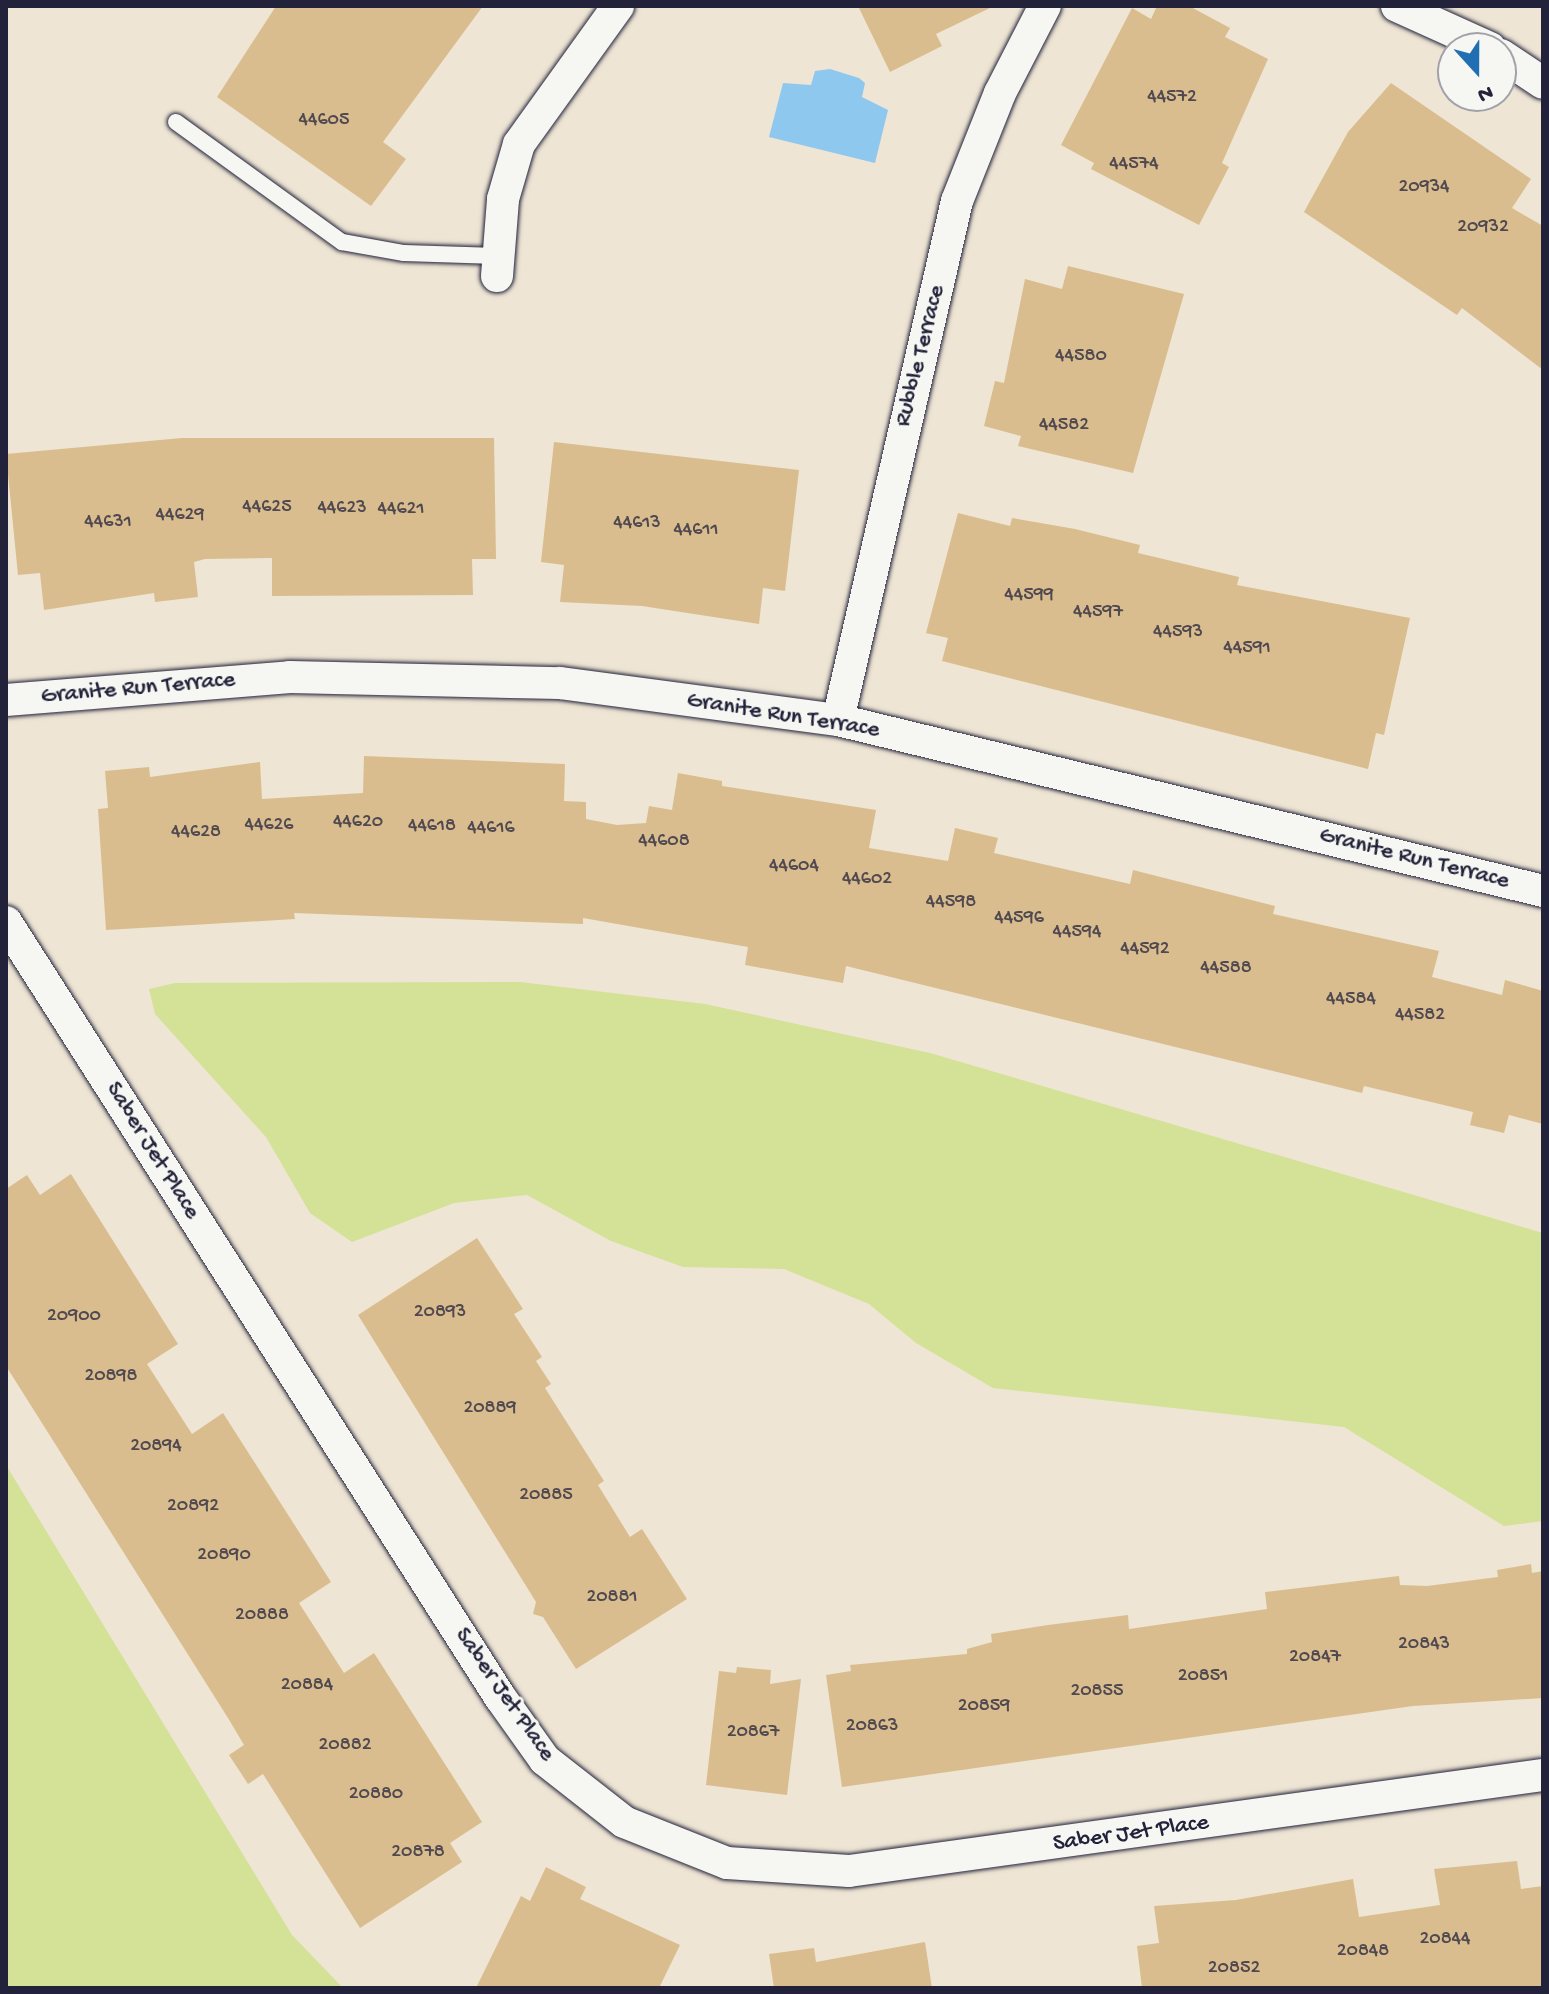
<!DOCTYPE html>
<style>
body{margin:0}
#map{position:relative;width:1549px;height:1994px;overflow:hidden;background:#eee5d4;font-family:"Gochi Hand",sans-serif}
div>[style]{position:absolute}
.green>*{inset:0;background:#d3e296}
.water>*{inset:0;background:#8fc8ee}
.building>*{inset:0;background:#dabd8e}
.roads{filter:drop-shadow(0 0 2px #22223b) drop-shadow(0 0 2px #22223b)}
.service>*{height:16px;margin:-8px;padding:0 8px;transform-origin:8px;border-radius:8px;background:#f6f6f2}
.minor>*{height:32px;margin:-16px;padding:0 16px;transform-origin:16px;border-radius:16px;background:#f6f6f2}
span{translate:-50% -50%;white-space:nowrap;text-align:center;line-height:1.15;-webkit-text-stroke:6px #f6f6f2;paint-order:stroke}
.number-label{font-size:20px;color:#504950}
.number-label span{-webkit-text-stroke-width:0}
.street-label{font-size:24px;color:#22223b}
.frame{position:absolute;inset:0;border:8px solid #22223b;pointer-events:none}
.north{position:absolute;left:1437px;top:32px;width:80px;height:80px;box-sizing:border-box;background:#f6f6f2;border:2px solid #a1a1a9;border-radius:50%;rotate:159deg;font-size:22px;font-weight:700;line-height:32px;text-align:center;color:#22223b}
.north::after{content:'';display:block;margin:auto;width:28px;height:36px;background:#1f6fb2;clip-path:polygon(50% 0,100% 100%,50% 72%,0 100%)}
</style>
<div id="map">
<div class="green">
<div style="clip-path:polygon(520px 982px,705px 1004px,930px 1053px,1543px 1233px,1543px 1521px,1504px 1526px,1344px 1427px,993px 1388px,916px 1343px,869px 1304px,784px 1269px,683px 1267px,611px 1241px,527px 1195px,454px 1203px,352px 1242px,310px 1213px,266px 1137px,155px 1014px,149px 989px,175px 983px)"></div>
<div style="clip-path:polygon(6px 1465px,292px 1935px,343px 1988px,6px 1988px)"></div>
</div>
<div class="water">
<div style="clip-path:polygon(830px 69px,859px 78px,865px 83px,862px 97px,888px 110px,875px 163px,769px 137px,783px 83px,811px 85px,815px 71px)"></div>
</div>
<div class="building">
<div style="clip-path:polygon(276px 6px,483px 6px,383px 142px,406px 159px,371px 206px,217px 97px)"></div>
<div style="clip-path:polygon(858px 6px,994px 6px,936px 34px,942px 46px,890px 72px)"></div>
<div style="clip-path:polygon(1157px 6px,1189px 6px,1230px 28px,1225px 37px,1268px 59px,1222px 163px,1229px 167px,1199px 225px,1091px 169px,1094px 163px,1061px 145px,1132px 8px,1151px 19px)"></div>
<div style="clip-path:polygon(1391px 83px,1531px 179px,1512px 208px,1543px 226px,1543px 370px,1462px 308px,1457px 315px,1304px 212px,1348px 132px)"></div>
<div style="clip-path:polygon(1068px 266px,1184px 294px,1133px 473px,1018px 446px,1021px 436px,984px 426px,995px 381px,1004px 383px,1025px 279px,1062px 289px)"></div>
<div style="clip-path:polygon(182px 438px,494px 438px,496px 559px,472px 559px,473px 595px,272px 596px,272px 558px,205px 559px,194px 562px,198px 597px,155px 602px,154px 593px,44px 610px,40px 573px,18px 575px,6px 454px)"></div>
<div style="clip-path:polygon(554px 442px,799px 470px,785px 591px,763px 588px,759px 624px,642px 606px,560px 602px,564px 565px,541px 562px)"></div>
<div style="clip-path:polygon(958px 513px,1010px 526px,1012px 518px,1075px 529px,1140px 545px,1138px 553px,1239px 577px,1237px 585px,1410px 618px,1384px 735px,1376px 733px,1368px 769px,942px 661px,948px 638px,926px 633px)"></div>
<div style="clip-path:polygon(364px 756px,565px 764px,564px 801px,586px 802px,586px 819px,617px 825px,646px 823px,649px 806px,672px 810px,678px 773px,722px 781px,722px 786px,876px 810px,869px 848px,948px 861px,955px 828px,998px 838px,994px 853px,1130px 884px,1133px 870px,1275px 906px,1273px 914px,1439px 951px,1432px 977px,1502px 995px,1505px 980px,1543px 991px,1543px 1124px,1509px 1115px,1504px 1133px,1470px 1125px,1473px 1112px,1364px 1086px,1362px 1093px,846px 966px,843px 983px,745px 965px,748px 947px,583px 918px,583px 924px,294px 913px,295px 919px,106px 930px,98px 809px,108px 808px,105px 771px,149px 767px,150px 777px,260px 762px,262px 799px,363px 793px)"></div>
<div style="clip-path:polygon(71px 1174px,178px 1344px,147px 1364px,192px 1434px,223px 1413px,331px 1582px,299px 1603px,344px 1673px,374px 1653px,482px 1822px,450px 1843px,462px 1862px,360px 1928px,263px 1774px,248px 1784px,229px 1755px,244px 1745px,228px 1718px,6px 1366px,6px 1189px,27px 1175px,40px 1195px)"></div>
<div style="clip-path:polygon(477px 1238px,523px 1309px,514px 1314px,542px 1357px,536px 1361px,551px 1384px,545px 1388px,604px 1481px,598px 1485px,630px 1537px,642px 1529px,687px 1599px,576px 1669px,543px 1617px,533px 1614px,536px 1602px,358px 1315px)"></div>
<div style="clip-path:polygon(1531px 1564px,1532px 1573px,1543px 1571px,1543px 1698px,1413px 1706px,842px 1787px,826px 1675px,851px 1671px,850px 1665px,967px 1654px,967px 1649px,992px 1642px,991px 1634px,1048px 1625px,1128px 1615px,1129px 1629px,1267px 1609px,1265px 1592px,1399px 1576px,1400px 1585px,1427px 1586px,1498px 1577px,1497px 1570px)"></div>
<div style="clip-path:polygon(737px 1667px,771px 1670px,770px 1684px,801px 1679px,787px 1795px,706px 1785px,719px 1671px,736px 1673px)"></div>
<div style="clip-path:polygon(1517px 1861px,1521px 1889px,1543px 1886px,1543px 1988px,1142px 1988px,1137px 1946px,1159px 1943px,1154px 1906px,1236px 1900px,1353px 1879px,1359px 1917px,1440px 1905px,1434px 1869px)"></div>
<div style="clip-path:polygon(546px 1867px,586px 1887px,580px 1899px,680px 1945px,659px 1988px,476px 1988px,521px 1896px,530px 1901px)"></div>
<div style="clip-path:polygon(925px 1942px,932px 1988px,774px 1988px,769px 1954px,814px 1948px,816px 1962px)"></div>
</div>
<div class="roads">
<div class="service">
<div style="left:176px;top:122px;width:205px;rotate:35.9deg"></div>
<div style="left:342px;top:242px;width:63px;rotate:10.1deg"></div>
<div style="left:404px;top:253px;width:93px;rotate:1.8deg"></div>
</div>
<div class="minor">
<div style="left:1397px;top:6px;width:102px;rotate:24.3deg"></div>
<div style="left:1501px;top:55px;width:50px;rotate:33.7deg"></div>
<div style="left:497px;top:276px;width:77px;rotate:-85.5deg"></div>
<div style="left:503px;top:199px;width:57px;rotate:-73.8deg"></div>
<div style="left:519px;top:144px;width:170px;rotate:-54.3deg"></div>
<div style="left:6px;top:700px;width:285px;rotate:-4.6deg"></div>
<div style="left:290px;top:677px;width:270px;rotate:1.3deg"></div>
<div style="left:560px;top:683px;width:280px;rotate:7.6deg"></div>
<div style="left:838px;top:720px;width:725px;rotate:13.63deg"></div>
<div style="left:838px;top:720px;width:532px;rotate:-77.09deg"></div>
<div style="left:957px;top:201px;width:116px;rotate:-68.3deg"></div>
<div style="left:1000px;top:93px;width:98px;rotate:-62.7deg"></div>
<div style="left:6px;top:922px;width:919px;rotate:57.49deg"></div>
<div style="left:500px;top:1697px;width:77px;rotate:54.5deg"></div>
<div style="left:545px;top:1760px;width:100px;rotate:38.1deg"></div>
<div style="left:624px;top:1822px;width:111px;rotate:21.7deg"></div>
<div style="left:727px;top:1863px;width:122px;rotate:3.8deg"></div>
<div style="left:849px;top:1871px;width:701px;rotate:-7.88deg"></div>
</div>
</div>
<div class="number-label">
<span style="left:1172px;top:97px">44572</span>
<span style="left:324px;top:120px">44605</span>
<span style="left:1134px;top:164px">44574</span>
<span style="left:1424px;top:187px">20934</span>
<span style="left:1483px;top:227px">20932</span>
<span style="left:1081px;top:356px">44580</span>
<span style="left:1064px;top:425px">44582</span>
<span style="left:267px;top:507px">44625</span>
<span style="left:342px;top:508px">44623</span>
<span style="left:401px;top:509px">44621</span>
<span style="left:180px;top:515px">44629</span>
<span style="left:108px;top:522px">44631</span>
<span style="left:637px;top:523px">44613</span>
<span style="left:696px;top:530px">44611</span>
<span style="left:1029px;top:595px">44599</span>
<span style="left:1098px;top:612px">44597</span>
<span style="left:1178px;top:632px">44593</span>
<span style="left:1247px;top:648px">44591</span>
<span style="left:358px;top:822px">44620</span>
<span style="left:269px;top:825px">44626</span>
<span style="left:432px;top:826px">44618</span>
<span style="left:491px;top:828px">44616</span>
<span style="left:196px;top:832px">44628</span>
<span style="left:664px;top:841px">44608</span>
<span style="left:794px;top:866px">44604</span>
<span style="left:867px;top:879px">44602</span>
<span style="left:951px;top:902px">44598</span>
<span style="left:1019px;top:918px">44596</span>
<span style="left:1077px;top:932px">44594</span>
<span style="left:1145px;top:949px">44592</span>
<span style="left:1226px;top:968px">44588</span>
<span style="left:1351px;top:999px">44584</span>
<span style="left:1420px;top:1015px">44582</span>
<span style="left:440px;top:1312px">20893</span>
<span style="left:74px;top:1316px">20900</span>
<span style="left:111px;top:1376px">20898</span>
<span style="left:490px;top:1408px">20889</span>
<span style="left:156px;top:1446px">20894</span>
<span style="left:546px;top:1495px">20885</span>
<span style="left:193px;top:1506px">20892</span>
<span style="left:224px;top:1555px">20890</span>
<span style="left:612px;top:1597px">20881</span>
<span style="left:262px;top:1615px">20888</span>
<span style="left:1424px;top:1644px">20843</span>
<span style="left:1315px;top:1657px">20847</span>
<span style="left:1203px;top:1676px">20851</span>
<span style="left:307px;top:1685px">20884</span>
<span style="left:1097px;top:1691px">20855</span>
<span style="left:984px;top:1706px">20859</span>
<span style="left:872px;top:1726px">20863</span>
<span style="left:753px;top:1732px">20867</span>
<span style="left:345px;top:1745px">20882</span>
<span style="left:376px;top:1794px">20880</span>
<span style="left:418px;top:1852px">20878</span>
<span style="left:1445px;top:1939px">20844</span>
<span style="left:1363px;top:1951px">20848</span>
<span style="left:1234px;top:1968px">20852</span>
</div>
<div class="street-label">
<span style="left:921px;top:356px;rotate:-76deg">Rubble Terrace</span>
<span style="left:138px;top:689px;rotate:-5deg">Granite Run Terrace</span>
<span style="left:783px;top:716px;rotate:9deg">Granite Run Terrace</span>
<span style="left:1414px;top:859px;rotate:14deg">Granite Run Terrace</span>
<span style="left:152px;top:1151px;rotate:58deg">Saber Jet Place</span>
<span style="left:504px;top:1695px;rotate:55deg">Saber Jet Place</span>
<span style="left:1131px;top:1834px;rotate:-8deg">Saber Jet Place</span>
</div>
<div class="frame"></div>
<div class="north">N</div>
</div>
